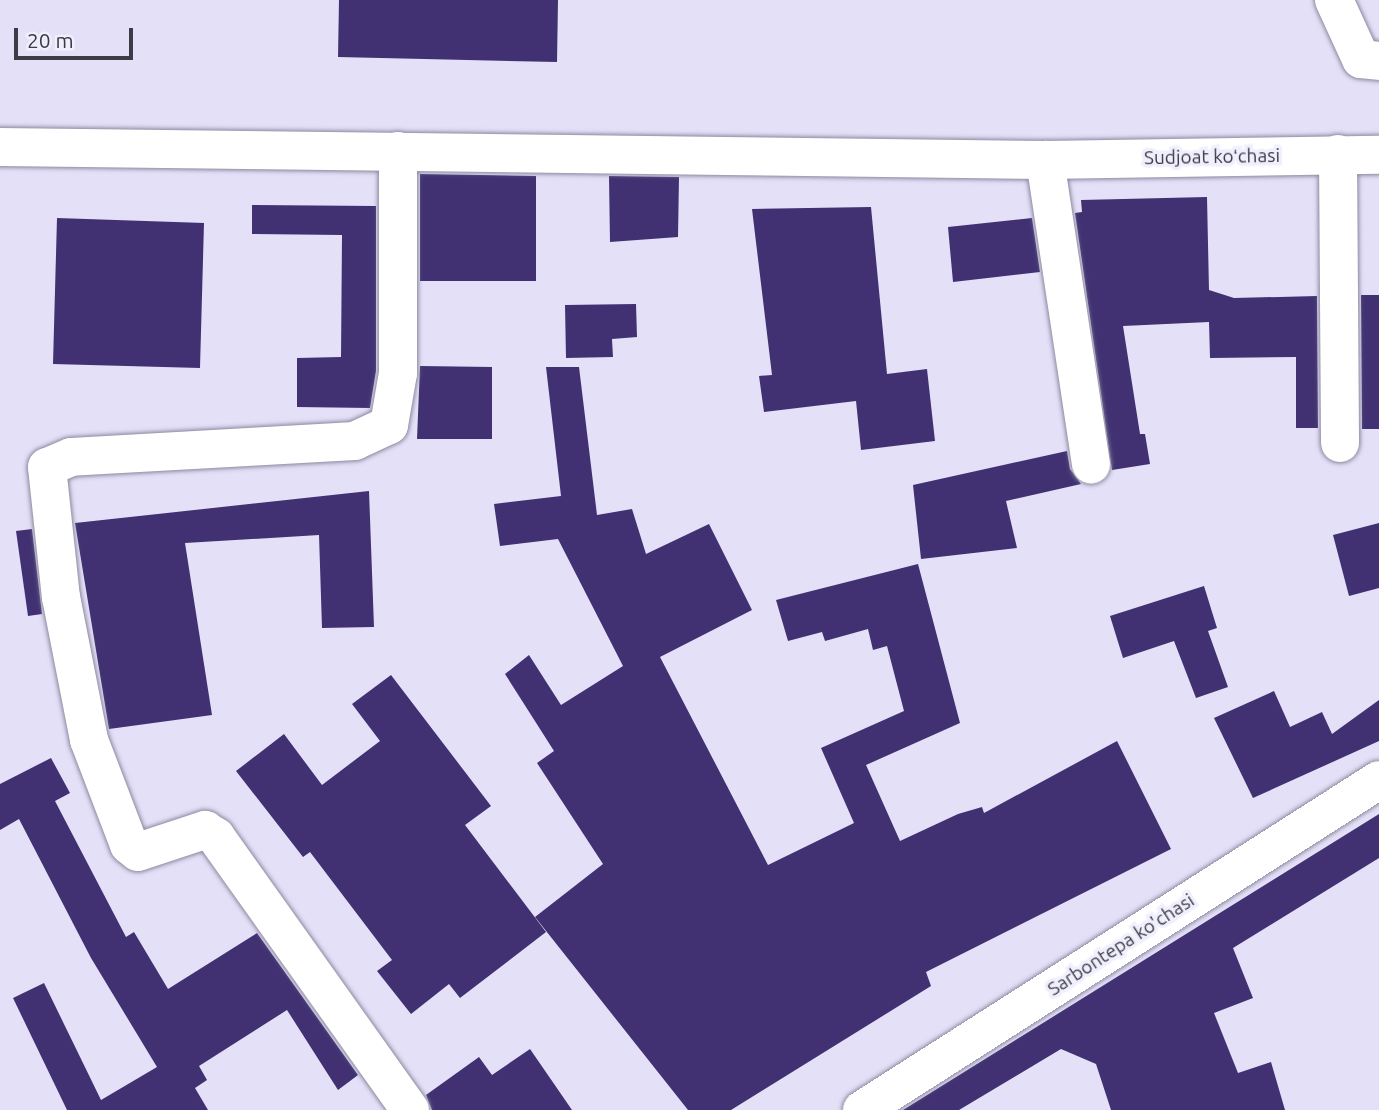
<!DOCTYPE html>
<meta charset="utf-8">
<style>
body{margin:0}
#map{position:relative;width:1379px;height:1110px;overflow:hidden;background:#e3e0f8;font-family:Ubuntu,sans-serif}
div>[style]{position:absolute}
.building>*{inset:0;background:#413172}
.roads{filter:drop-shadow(0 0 2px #8c899f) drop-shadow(0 0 2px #8c899f)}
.minor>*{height:38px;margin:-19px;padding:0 19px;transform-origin:19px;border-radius:19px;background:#fff}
span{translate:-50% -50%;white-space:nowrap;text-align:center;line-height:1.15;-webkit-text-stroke:7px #f0effd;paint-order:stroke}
.street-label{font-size:19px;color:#3d3b45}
.scale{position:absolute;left:14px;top:28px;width:119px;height:32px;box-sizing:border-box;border:4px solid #3d3b45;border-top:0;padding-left:9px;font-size:21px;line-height:24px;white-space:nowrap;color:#3d3b45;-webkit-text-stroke:5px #f0effd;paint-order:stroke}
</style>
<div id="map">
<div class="building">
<div style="clip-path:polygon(339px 0,558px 0,557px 62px,338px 57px)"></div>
<div style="clip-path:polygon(420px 174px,536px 176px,536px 281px,420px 281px)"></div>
<div style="clip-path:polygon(609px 176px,679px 177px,678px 237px,610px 242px)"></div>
<div style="clip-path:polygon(1207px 197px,1209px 290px,1234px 298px,1317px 296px,1318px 428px,1296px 428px,1296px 357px,1210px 358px,1209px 322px,1123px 326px,1140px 434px,1145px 434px,1150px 464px,1112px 470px,1075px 213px,1082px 212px,1081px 200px)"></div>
<div style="clip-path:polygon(252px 205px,376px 206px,376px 371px,370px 408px,297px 407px,297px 358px,341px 357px,342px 235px,252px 234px)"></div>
<div style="clip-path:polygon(871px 207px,887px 374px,927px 369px,935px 441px,861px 450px,856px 401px,764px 412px,759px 376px,772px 375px,752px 209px)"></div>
<div style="clip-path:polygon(57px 218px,204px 223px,200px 368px,53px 364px)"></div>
<div style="clip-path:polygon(1032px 218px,1040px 272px,953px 282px,948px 227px)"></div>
<div style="clip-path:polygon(1361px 295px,1379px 295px,1379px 429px,1362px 429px)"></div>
<div style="clip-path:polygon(636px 304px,637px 337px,612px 339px,613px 357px,566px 358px,565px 305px)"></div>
<div style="clip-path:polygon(420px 366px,492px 367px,492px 439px,417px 439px)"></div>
<div style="clip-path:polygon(546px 367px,579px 367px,597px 515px,632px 509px,646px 554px,709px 524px,752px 610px,660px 657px,768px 865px,854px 823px,821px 748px,904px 711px,887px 646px,873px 650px,868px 629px,825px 641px,822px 632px,788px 641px,776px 600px,918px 564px,960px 723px,866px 765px,900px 841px,958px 814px,982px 807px,984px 813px,1117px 741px,1171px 849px,926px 972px,931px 986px,731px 1110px,688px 1110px,535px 917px,603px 864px,537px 763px,554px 751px,505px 674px,529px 655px,561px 705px,623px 666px,558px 539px,500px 546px,494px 504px,561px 496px)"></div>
<div style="clip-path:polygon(1067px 451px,1070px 469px,1081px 484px,1006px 501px,1017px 548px,921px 559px,913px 485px)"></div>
<div style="clip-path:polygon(369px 491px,374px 627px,322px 628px,319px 535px,185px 543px,212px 715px,109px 729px,75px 523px)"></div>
<div style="clip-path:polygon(1379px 523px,1379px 588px,1349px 596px,1333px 535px)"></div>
<div style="clip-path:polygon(32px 529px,42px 614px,28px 616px,16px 531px)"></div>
<div style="clip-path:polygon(1204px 586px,1217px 628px,1208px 631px,1228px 687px,1196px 698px,1174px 641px,1123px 658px,1110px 616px)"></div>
<div style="clip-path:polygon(391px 675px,491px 806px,465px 825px,546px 932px,460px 998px,449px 984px,411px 1014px,377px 971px,392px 960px,310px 852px,303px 857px,236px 771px,284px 734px,322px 785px,380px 741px,352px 704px)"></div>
<div style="clip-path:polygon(1274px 691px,1290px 727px,1322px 712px,1332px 734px,1379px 700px,1379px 741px,1253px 798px,1214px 718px)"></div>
<div style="clip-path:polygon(51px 758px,70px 793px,55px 801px,126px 937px,134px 932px,168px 989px,257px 933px,358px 1075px,338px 1090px,287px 1010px,199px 1066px,207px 1080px,195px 1088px,208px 1110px,67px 1110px,13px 998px,44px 983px,101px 1100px,157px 1067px,91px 958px,19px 819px,0 830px,0 784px)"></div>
<div style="clip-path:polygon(1379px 814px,1379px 858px,1233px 948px,1253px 998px,1214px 1013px,1238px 1073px,1271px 1062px,1285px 1110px,1111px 1110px,1096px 1064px,1061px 1049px,959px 1110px,903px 1110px)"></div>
<div style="clip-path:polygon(530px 1049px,572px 1110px,432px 1110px,426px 1095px,479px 1057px,492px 1075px)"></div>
</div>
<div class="roads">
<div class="minor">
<div style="left:1334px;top:0;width:65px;rotate:65.4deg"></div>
<div style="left:1361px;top:59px;width:18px;rotate:6deg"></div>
<div style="left:0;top:147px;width:1045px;rotate:0.71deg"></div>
<div style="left:1045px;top:160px;width:334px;rotate:-0.9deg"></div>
<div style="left:398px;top:151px;width:222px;rotate:90deg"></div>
<div style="left:398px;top:373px;width:53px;rotate:99.8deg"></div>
<div style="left:389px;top:425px;width:38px;rotate:155deg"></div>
<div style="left:355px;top:441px;width:284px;rotate:176.8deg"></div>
<div style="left:71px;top:457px;width:26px;rotate:157deg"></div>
<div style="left:47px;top:467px;width:131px;rotate:83.9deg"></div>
<div style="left:61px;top:597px;width:146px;rotate:78.9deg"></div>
<div style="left:89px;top:740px;width:112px;rotate:69.1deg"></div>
<div style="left:129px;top:845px;width:11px;rotate:38deg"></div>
<div style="left:138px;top:852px;width:71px;rotate:-18.2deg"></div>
<div style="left:205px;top:830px;width:13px;rotate:32deg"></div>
<div style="left:216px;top:837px;width:335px;rotate:54.6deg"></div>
<div style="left:1338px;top:154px;width:289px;rotate:89.6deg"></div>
<div style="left:1045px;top:160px;width:308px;rotate:81.4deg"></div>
<div style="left:862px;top:1110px;width:613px;rotate:-32.55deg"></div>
</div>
</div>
<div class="street-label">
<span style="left:1212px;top:157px;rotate:-1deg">Sudjoat koʻchasi</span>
<span style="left:1121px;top:945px;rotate:-33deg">Sarbontepa ko'chasi</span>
</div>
<div class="scale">20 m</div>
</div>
